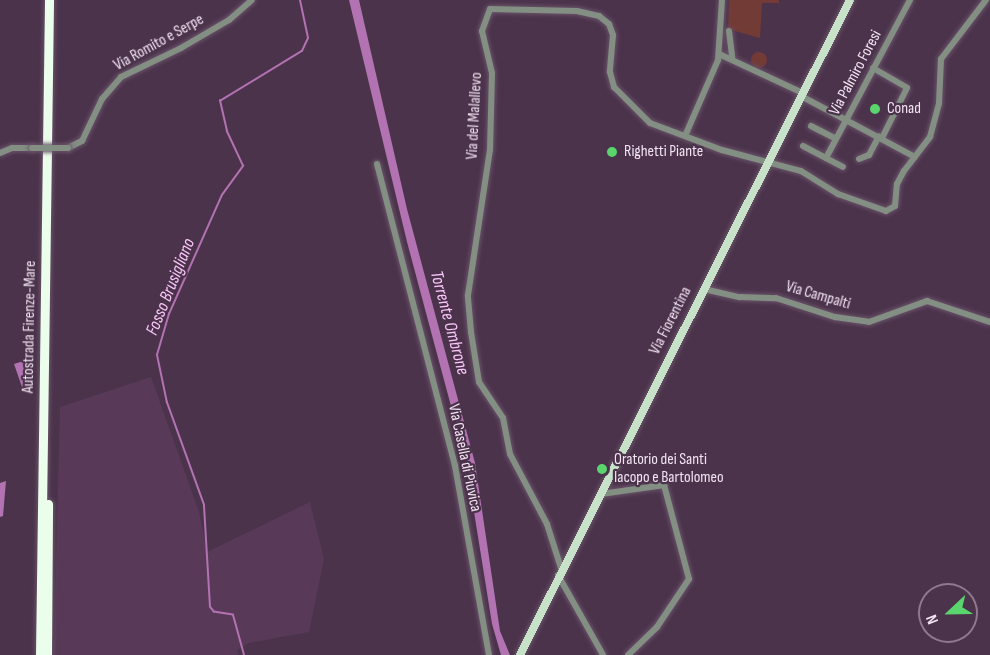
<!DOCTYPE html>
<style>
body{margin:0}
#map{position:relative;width:990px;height:655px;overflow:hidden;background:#4b334b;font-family:"Sofia Sans Condensed",sans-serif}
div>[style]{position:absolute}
.built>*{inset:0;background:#583a58}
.green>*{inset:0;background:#733b36}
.round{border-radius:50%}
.water>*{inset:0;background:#b372b2}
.stream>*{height:1.5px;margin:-0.75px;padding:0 0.75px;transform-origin:0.75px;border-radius:0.75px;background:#b372b2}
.roads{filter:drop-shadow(0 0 2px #695369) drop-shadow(0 0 2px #695369)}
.minor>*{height:6px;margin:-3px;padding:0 3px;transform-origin:3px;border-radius:3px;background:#838f83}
.major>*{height:8px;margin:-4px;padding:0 4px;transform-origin:4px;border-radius:4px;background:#c7e2c9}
.highway>*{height:9px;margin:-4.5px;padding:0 4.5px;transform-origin:4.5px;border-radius:4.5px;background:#ebfeec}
.bridges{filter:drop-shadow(0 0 2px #695369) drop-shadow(0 0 2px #695369)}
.minor-bridge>*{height:6px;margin:-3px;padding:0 3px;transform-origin:3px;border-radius:3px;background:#838f83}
.dots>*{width:16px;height:16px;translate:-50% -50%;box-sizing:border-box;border:3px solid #4b334b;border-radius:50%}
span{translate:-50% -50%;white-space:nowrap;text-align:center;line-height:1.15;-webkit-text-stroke:4.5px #4b334b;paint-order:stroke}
.street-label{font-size:16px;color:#f2e3f2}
.poi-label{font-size:16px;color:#f2e3f2}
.left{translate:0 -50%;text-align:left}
.water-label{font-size:18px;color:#fbc7fa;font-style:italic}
.north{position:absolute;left:918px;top:583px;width:60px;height:60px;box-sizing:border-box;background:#4b334b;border:2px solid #8e798e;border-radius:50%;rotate:248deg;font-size:16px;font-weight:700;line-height:24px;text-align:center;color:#f2e3f2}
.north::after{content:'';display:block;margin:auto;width:21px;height:27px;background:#5ad56e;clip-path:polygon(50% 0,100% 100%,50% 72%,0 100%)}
</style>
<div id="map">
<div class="built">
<div style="clip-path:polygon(151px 377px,199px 512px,207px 552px,310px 502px,324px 559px,309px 632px,249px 643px,237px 650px,238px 655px,54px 655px,60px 407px)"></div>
</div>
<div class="green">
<div style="clip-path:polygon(729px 0,779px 0,779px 3px,762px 3px,760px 38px,728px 29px)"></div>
<div class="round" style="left:751px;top:52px;width:16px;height:16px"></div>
</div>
<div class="water">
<div style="clip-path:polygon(349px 0,359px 0,407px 209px,475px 463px,500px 631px,510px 655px,501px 655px,492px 624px,466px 462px,407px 242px)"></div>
<div style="clip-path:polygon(33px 358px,33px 384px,22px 387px,14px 364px)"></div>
<div style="clip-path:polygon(6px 481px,3px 516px,0 517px,0 483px)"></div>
</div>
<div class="stream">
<div style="left:244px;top:655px;width:41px;rotate:-105.4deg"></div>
<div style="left:233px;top:615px;width:19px;rotate:-171deg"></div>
<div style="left:214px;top:612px;width:6px;rotate:-129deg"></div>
<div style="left:210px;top:607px;width:102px;rotate:-93.4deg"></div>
<div style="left:204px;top:505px;width:109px;rotate:-109.9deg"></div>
<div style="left:167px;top:403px;width:49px;rotate:-101.8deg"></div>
<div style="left:157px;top:355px;width:43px;rotate:-73.7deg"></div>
<div style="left:169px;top:314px;width:130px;rotate:-66deg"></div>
<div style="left:222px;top:195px;width:36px;rotate:-54deg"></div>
<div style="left:243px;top:166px;width:38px;rotate:-115deg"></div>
<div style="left:227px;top:131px;width:31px;rotate:-103deg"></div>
<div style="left:220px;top:101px;width:96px;rotate:-31.4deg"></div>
<div style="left:302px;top:51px;width:14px;rotate:-65deg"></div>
<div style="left:308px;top:38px;width:39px;rotate:-102deg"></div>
</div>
<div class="roads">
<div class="minor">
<div style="left:729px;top:31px;width:26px;rotate:83deg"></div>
<div style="left:719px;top:54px;width:93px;rotate:24.9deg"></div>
<div style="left:873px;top:68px;width:39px;rotate:30deg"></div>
<div style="left:907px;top:88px;width:56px;rotate:116.6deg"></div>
<div style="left:801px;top:96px;width:129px;rotate:28.2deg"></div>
<div style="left:811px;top:126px;width:28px;rotate:27deg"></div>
<div style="left:685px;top:136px;width:83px;rotate:-66.5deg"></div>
<div style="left:718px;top:60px;width:60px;rotate:-86.2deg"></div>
<div style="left:803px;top:146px;width:45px;rotate:27.7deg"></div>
<div style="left:68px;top:148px;width:16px;rotate:-27deg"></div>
<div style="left:82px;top:141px;width:47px;rotate:-64.5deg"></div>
<div style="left:102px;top:99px;width:29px;rotate:-49deg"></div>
<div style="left:121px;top:77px;width:67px;rotate:-25.8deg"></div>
<div style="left:181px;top:48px;width:56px;rotate:-30.3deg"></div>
<div style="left:229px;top:20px;width:30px;rotate:-41deg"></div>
<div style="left:0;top:153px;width:13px;rotate:-23deg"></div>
<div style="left:12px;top:148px;width:20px"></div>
<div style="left:826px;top:158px;width:179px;rotate:-62deg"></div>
<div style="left:859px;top:159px;width:11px;rotate:-22deg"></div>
<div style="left:869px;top:155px;width:21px;rotate:-62deg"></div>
<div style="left:377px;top:164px;width:312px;rotate:75.5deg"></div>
<div style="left:455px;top:466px;width:192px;rotate:79.8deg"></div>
<div style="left:704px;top:289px;width:37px;rotate:13deg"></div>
<div style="left:740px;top:297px;width:36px;rotate:2deg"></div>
<div style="left:776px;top:298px;width:62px;rotate:17.9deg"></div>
<div style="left:835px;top:317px;width:34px;rotate:8deg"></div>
<div style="left:869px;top:322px;width:62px;rotate:-19.9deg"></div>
<div style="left:927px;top:301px;width:66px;rotate:18.4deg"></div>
<div style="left:601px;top:494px;width:64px;rotate:-8.1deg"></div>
<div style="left:664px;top:485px;width:97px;rotate:75.1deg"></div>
<div style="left:689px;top:579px;width:58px;rotate:123.7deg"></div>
<div style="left:657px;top:627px;width:40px;rotate:136deg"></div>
<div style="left:561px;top:568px;width:46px;rotate:-107.7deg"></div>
<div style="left:547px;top:524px;width:79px;rotate:-117.9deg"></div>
<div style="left:510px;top:454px;width:37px;rotate:-101deg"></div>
<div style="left:503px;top:418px;width:43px;rotate:-123.7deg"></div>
<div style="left:479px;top:382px;width:51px;rotate:-99.1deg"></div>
<div style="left:471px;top:332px;width:37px;rotate:-95deg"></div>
<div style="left:468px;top:295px;width:147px;rotate:-81.4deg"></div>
<div style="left:490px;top:150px;width:77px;rotate:-88.5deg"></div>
<div style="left:492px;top:73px;width:43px;rotate:-103.4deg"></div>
<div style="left:482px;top:31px;width:23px;rotate:-70deg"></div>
<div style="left:490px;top:9px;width:87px;rotate:1.3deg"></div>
<div style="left:577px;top:11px;width:23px;rotate:13deg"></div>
<div style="left:599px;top:16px;width:13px;rotate:39deg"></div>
<div style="left:609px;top:24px;width:12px;rotate:70deg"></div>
<div style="left:613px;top:35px;width:37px;rotate:95deg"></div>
<div style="left:610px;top:72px;width:16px;rotate:75deg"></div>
<div style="left:614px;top:87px;width:51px;rotate:45deg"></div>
<div style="left:650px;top:123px;width:77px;rotate:20.6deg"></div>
<div style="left:722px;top:150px;width:82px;rotate:14.9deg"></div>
<div style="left:801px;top:171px;width:44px;rotate:31.9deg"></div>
<div style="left:838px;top:194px;width:51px;rotate:19.5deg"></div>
<div style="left:886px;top:211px;width:10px;rotate:-29deg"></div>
<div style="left:895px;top:206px;width:22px;rotate:-85deg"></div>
<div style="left:897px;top:184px;width:15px;rotate:-62deg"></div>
<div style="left:904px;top:171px;width:43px;rotate:-52.6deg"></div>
<div style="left:930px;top:137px;width:35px;rotate:-75deg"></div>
<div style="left:939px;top:103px;width:44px;rotate:-87.4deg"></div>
<div style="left:941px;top:59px;width:74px;rotate:-52.7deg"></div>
<div style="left:558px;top:575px;width:92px;rotate:60.6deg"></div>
</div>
<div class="major">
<div style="left:520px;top:655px;width:733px;rotate:-63.26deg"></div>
</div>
<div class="highway">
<div style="left:40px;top:655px;width:655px;rotate:-89.21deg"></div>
<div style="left:47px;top:655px;width:151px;rotate:-89.6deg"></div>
</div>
</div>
<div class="bridges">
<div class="minor-bridge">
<div style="left:32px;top:148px;width:36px"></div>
</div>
</div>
<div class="dots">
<div style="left:875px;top:109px;background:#5ad56e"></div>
<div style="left:612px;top:152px;background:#5ad56e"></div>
<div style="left:602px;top:469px;background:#5ad56e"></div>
</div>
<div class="street-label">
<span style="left:159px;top:43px;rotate:-29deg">Via Romito e Serpe</span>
<span style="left:856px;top:73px;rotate:-62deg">Via Palmiro Foresi</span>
<span style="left:475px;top:116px;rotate:-87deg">Via del Malallevo</span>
<span style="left:818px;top:296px;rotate:16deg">Via Campalti</span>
<span style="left:671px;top:321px;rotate:-63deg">Via Fiorentina</span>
<span style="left:30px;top:327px;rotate:-89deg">Autostrada Firenze-Mare</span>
<span style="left:464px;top:458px;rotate:78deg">Via Casella di Piuvica</span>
</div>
<div class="poi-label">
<span class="left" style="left:887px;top:109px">Conad</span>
<span class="left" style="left:624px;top:152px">Righetti Piante</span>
<span class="left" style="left:614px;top:469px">Oratorio dei Santi<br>Iacopo e Bartolomeo</span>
</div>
<div class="water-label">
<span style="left:171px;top:287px;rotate:-68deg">Fosso Brusigliano</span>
<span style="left:449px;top:323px;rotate:75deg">Torrente Ombrone</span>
</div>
<div class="north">N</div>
</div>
